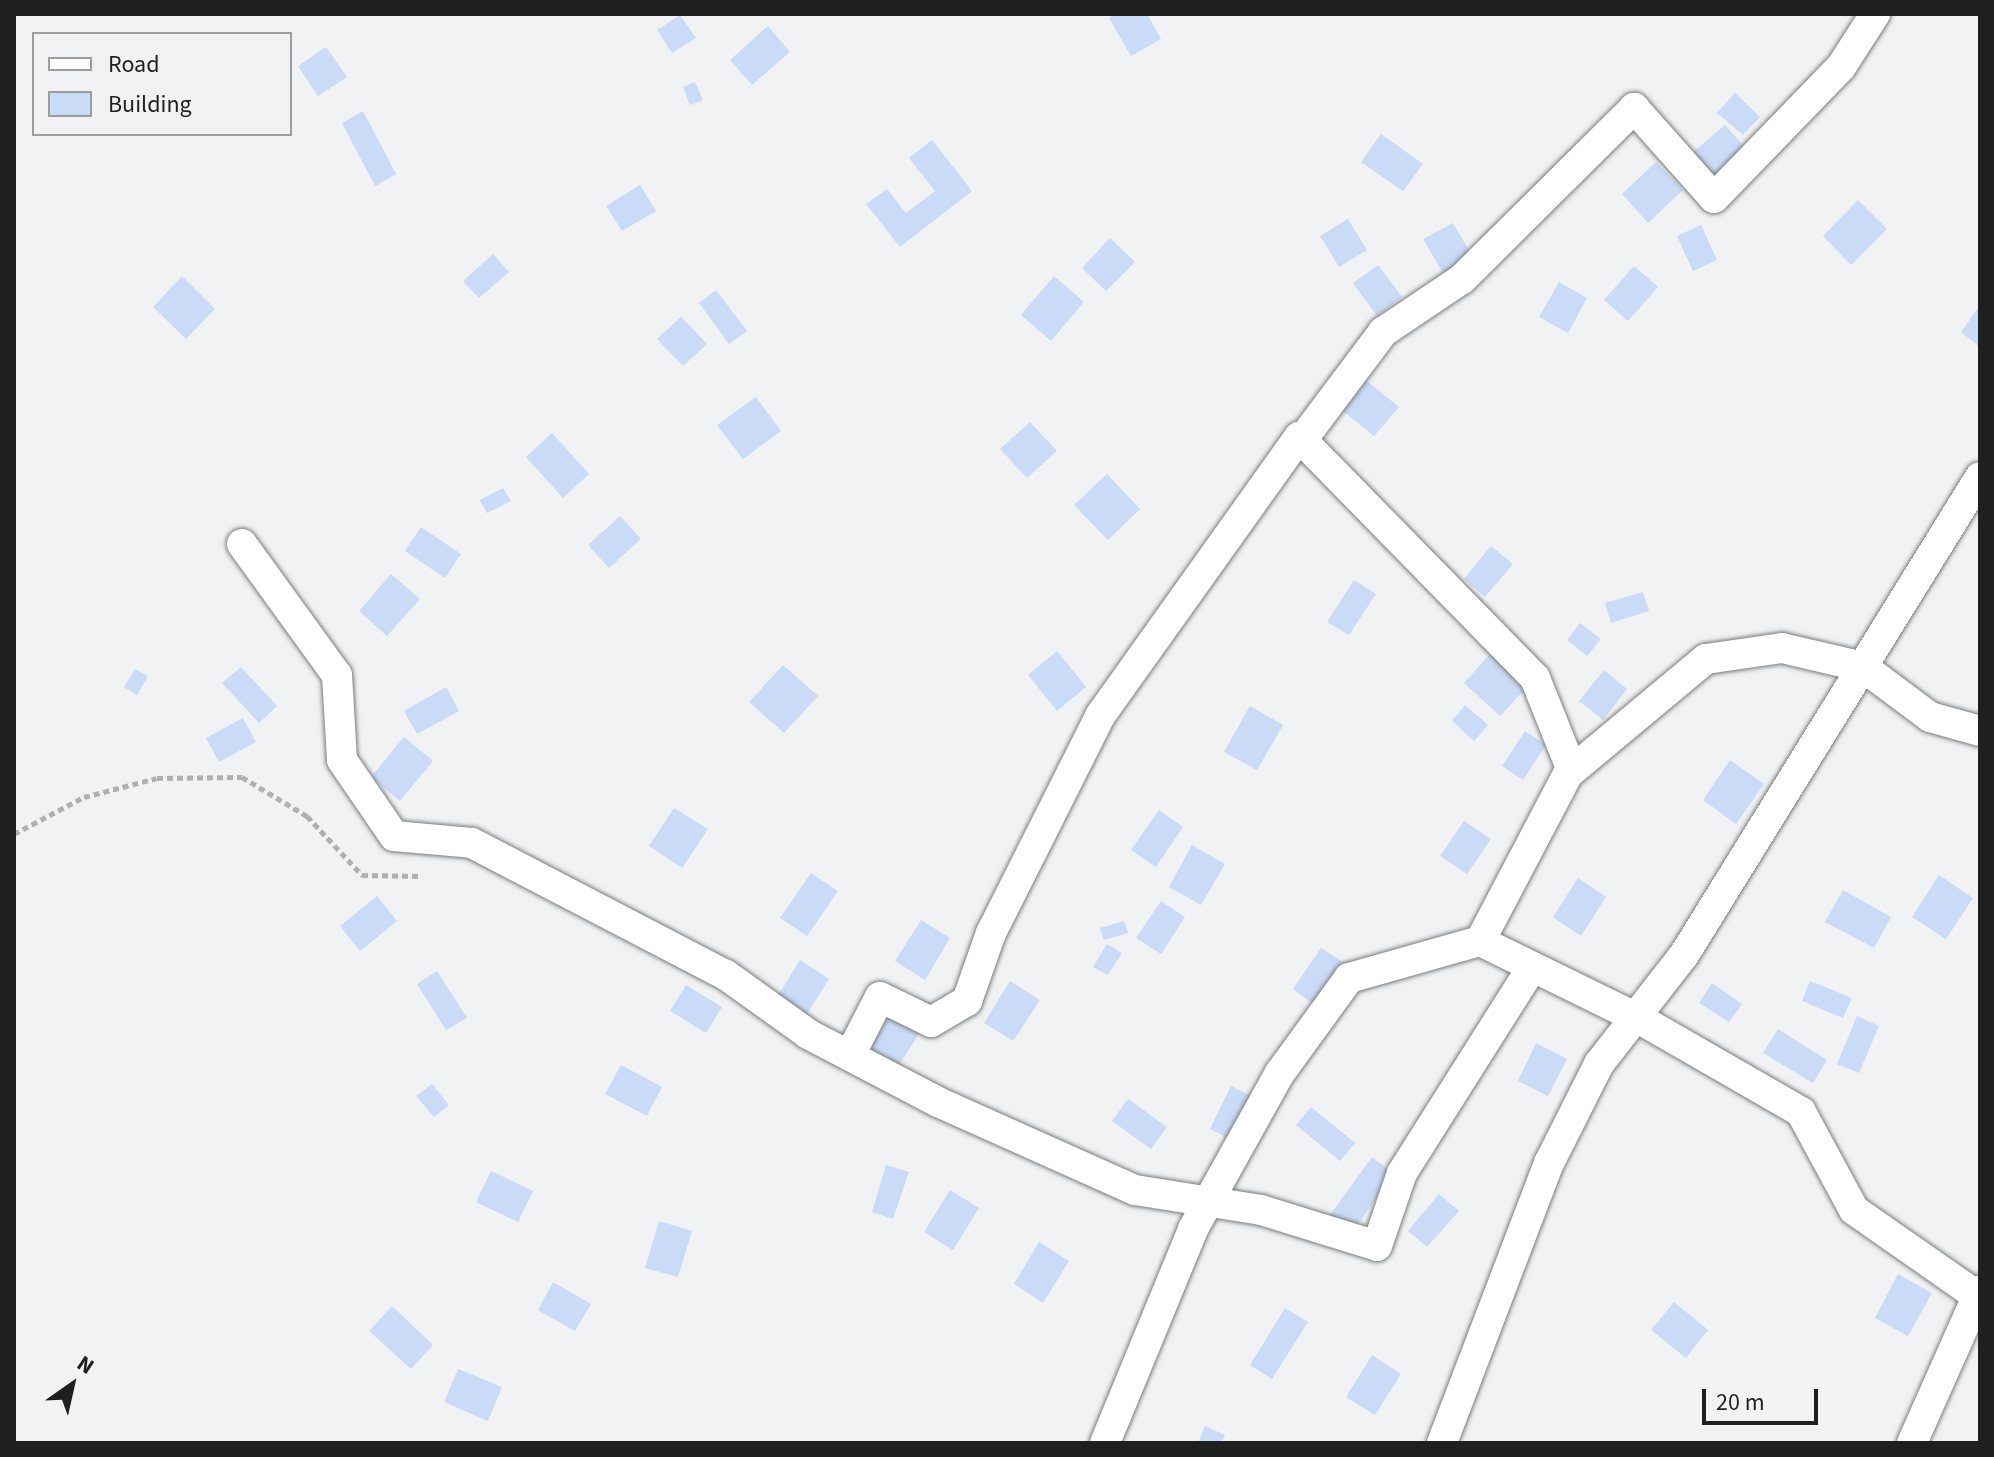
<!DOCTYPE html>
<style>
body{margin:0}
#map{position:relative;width:1994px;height:1457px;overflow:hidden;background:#f0f2f3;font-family:"Source Sans 3",sans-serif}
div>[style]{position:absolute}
.building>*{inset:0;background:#c9dbf6}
.path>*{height:5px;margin-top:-2.5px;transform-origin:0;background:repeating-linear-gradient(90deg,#afb1b1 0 6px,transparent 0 10px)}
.roads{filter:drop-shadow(0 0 2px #7b7c7d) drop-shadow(0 0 2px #7b7c7d)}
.street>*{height:30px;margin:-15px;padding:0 15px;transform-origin:15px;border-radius:15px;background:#fff}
span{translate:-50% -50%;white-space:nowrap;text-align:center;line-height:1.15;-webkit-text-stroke:6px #f0f2f3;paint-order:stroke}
.frame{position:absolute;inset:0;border:16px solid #1e1f1f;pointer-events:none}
.legend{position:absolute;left:32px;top:32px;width:260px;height:104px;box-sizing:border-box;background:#f0f2f3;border:2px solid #9c9e9e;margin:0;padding:10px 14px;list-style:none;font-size:24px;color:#1e1f1f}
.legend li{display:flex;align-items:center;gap:16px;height:40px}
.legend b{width:40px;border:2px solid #9c9e9e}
.north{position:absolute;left:32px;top:1345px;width:80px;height:80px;-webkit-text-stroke:6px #f0f2f3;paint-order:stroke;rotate:34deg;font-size:22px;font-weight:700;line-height:32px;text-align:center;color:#1e1f1f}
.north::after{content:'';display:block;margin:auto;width:28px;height:36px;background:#1e1f1f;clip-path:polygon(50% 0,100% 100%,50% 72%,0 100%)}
.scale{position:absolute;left:1702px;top:1389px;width:116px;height:36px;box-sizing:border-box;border:4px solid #1e1f1f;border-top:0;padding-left:10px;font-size:24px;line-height:28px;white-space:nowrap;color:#1e1f1f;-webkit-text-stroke:6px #f0f2f3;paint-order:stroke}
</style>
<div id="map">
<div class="building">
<div style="clip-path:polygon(1115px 14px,1147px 14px,1161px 39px,1131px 56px,1109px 18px)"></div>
<div style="clip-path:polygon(680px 15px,696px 38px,672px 53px,657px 30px)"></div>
<div style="clip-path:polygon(768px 26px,790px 52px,752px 85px,730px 60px)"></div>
<div style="clip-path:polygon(326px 47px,347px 77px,318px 96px,298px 66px)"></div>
<div style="clip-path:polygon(695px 82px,703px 100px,690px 105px,683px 87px)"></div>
<div style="clip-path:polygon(1735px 93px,1760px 117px,1743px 135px,1717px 113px)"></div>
<div style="clip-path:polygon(363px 111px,396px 174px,375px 186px,342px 123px)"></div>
<div style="clip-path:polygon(1725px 125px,1751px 154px,1718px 182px,1692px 153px)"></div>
<div style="clip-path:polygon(1381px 134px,1423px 164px,1403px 191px,1361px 162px)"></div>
<div style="clip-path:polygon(932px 140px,972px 191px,900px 247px,866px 204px,887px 189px,906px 213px,935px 191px,909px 158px)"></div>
<div style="clip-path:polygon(1656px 162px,1683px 190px,1648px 223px,1622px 194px)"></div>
<div style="clip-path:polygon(640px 185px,656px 211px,622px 231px,606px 206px)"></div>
<div style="clip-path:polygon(1858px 200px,1887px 229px,1851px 265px,1823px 236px)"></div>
<div style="clip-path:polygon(1348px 219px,1367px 250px,1339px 267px,1320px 236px)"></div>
<div style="clip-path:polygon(1453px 223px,1474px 259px,1445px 276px,1423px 239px)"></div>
<div style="clip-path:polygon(1701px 225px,1717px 260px,1693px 271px,1677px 236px)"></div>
<div style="clip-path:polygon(1110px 238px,1135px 262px,1106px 291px,1082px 268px)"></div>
<div style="clip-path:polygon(493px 254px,509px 272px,479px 298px,463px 281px)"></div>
<div style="clip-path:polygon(1378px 265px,1402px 297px,1377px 316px,1353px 283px)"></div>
<div style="clip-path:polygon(1634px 266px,1658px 287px,1628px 321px,1604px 300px)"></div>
<div style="clip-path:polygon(182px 276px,215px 309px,186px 339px,153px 307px)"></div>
<div style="clip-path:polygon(1054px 276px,1084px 302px,1051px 341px,1021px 315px)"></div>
<div style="clip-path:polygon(1559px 282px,1587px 298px,1568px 333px,1539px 317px)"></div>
<div style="clip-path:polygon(716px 290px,747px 331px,729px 344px,699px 303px)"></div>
<div style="clip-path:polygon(1980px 305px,1980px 347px,1961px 332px)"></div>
<div style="clip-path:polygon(681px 317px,707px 344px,683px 366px,657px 339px)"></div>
<div style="clip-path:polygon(1362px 377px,1399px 407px,1374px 436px,1338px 407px)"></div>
<div style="clip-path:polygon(756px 397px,781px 431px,743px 459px,717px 425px)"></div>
<div style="clip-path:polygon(1030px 422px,1057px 451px,1027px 478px,1000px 449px)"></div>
<div style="clip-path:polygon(552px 433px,589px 474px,563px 498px,526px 457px)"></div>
<div style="clip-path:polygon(1107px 474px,1140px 509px,1108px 540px,1074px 505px)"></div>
<div style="clip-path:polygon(503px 488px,511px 501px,487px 513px,480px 500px)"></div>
<div style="clip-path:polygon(620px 516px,641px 539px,609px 568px,588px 545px)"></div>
<div style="clip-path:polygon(421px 527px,461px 554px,445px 578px,405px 551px)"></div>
<div style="clip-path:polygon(1491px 546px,1513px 564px,1485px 597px,1464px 579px)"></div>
<div style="clip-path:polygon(391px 574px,420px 599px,387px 636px,359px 611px)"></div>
<div style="clip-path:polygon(1354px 580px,1376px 594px,1349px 635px,1327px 622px)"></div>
<div style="clip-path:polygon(1643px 592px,1649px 611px,1611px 623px,1605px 603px)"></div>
<div style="clip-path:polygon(1580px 623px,1601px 639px,1587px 656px,1567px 640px)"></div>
<div style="clip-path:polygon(1057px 651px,1086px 687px,1057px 711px,1028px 675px)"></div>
<div style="clip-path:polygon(1490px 654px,1527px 687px,1500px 716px,1464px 683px)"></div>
<div style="clip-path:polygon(783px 665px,818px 696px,784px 733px,749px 702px)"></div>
<div style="clip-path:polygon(241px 667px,277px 706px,259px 723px,222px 683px)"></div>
<div style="clip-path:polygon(135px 669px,148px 676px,137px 695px,124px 687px)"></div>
<div style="clip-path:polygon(1604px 670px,1627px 689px,1603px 720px,1579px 701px)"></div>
<div style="clip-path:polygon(446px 687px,459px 711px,417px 734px,404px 711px)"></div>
<div style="clip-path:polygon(1465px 705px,1488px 725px,1474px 741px,1452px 721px)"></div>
<div style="clip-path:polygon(1250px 706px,1283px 725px,1257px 770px,1224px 752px)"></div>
<div style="clip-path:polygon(243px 718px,256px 742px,219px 762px,206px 738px)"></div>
<div style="clip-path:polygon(1525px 731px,1546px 745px,1523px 780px,1502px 766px)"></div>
<div style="clip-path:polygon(404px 737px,433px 761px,400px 801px,371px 777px)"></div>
<div style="clip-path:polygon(1730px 760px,1764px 784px,1736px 824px,1703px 800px)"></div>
<div style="clip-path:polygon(674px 808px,708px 829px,682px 868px,649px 846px)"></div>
<div style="clip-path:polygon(1159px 810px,1183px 827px,1156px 867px,1131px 850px)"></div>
<div style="clip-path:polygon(1464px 821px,1491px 839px,1467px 874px,1440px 856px)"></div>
<div style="clip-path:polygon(1192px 845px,1225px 864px,1201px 905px,1169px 887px)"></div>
<div style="clip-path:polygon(811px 873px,838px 891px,807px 936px,780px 918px)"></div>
<div style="clip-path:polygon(1939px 875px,1973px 898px,1946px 939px,1912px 917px)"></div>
<div style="clip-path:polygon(1578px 878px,1606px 897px,1581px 936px,1553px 917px)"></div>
<div style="clip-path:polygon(1843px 890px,1891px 917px,1874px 948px,1825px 922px)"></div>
<div style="clip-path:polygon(377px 896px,397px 921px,360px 951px,340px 926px)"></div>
<div style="clip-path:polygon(1161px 901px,1185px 917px,1161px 954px,1136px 938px)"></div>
<div style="clip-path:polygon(921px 920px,950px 938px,925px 980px,895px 961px)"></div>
<div style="clip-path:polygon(1124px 921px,1128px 933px,1104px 940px,1100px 928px)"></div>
<div style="clip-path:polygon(1107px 944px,1122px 953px,1108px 975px,1093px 967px)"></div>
<div style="clip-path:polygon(1321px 948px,1346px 964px,1317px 1007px,1293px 989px)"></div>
<div style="clip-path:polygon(800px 960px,829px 979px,803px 1020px,774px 1002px)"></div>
<div style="clip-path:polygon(437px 971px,467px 1018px,446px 1030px,417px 984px)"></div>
<div style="clip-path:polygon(1010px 981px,1040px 1000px,1013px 1041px,984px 1023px)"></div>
<div style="clip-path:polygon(1810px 981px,1852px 998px,1843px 1018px,1802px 1001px)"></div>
<div style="clip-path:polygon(1712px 983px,1742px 1004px,1729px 1022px,1699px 1003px)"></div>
<div style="clip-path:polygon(686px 985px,722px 1007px,706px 1033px,670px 1011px)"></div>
<div style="clip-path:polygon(891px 1012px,921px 1030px,895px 1072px,865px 1054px)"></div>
<div style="clip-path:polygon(1857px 1016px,1879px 1026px,1859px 1073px,1837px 1064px)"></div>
<div style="clip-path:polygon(1778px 1029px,1827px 1060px,1813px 1083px,1763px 1053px)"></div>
<div style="clip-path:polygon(1536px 1043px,1567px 1059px,1548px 1096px,1518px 1081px)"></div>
<div style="clip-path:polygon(621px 1065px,662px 1087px,647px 1116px,605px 1094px)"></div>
<div style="clip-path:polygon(432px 1084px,449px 1105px,434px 1117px,416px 1096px)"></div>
<div style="clip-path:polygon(1231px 1086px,1258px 1099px,1236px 1142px,1210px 1129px)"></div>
<div style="clip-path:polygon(1128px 1099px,1167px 1127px,1151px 1149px,1112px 1121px)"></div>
<div style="clip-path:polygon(1311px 1107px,1355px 1143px,1340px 1161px,1296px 1125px)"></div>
<div style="clip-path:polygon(1372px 1157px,1394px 1174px,1353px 1231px,1330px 1215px)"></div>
<div style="clip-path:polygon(886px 1165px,909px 1172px,893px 1219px,872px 1212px)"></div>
<div style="clip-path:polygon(491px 1171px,533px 1191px,518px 1222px,476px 1202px)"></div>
<div style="clip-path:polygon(950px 1190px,979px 1208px,953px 1250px,924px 1232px)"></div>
<div style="clip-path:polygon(1439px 1194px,1459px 1211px,1427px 1247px,1408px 1231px)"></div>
<div style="clip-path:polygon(659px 1221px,692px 1231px,678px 1277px,645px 1268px)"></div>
<div style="clip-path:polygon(1039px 1242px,1069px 1261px,1043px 1303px,1014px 1284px)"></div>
<div style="clip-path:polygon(1898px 1274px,1932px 1293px,1908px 1336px,1875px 1318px)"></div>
<div style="clip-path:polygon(553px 1282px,591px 1304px,575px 1331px,538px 1310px)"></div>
<div style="clip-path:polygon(1674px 1302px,1708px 1330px,1686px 1358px,1651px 1330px)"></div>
<div style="clip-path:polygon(392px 1306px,433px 1345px,411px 1369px,369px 1331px)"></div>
<div style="clip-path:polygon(1285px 1308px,1308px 1322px,1272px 1379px,1250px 1365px)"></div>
<div style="clip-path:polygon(1372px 1355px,1401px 1374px,1375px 1415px,1346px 1397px)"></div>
<div style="clip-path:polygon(458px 1369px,502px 1387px,488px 1421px,444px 1402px)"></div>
<div style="clip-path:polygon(1205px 1426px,1225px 1435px,1221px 1443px,1198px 1443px)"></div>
</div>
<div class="path">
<div style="left:14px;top:834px;width:79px;rotate:-27.9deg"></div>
<div style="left:84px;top:797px;width:75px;rotate:-14.6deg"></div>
<div style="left:157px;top:778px;width:85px;rotate:-0.7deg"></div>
<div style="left:242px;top:777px;width:76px;rotate:31deg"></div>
<div style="left:307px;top:816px;width:81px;rotate:47deg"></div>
<div style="left:362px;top:875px;width:59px;rotate:1deg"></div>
</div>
<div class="roads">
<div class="street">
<div style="left:1302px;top:440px;width:135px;rotate:-53.1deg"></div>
<div style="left:1383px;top:332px;width:95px;rotate:-33.9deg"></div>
<div style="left:1462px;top:279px;width:243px;rotate:-44.8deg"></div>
<div style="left:1634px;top:108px;width:120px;rotate:48.4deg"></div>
<div style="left:1714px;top:198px;width:182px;rotate:-45.9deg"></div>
<div style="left:1841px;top:67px;width:63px;rotate:-57.3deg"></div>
<div style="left:242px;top:544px;width:162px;rotate:54.1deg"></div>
<div style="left:337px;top:675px;width:85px;rotate:86.6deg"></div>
<div style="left:342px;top:760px;width:92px;rotate:55.6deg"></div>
<div style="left:394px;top:836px;width:78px;rotate:5.1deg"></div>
<div style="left:472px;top:843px;width:286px;rotate:27.5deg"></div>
<div style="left:726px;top:975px;width:101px;rotate:35.7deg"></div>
<div style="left:808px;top:1034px;width:147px;rotate:27.6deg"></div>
<div style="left:938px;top:1102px;width:216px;rotate:24.1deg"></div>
<div style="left:1135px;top:1190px;width:128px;rotate:9deg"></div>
<div style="left:1261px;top:1210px;width:121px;rotate:17.2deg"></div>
<div style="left:1377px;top:1246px;width:77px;rotate:-71.1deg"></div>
<div style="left:1402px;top:1173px;width:244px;rotate:-57.7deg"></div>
<div style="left:1569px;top:773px;width:178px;rotate:-39.8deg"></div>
<div style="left:1706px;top:659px;width:77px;rotate:-8.2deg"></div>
<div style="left:1782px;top:648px;width:83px;rotate:13.2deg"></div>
<div style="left:1863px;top:667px;width:84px;rotate:36.7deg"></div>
<div style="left:1930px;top:717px;width:52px;rotate:15.6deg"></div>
<div style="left:850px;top:1055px;width:65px;rotate:-62.7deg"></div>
<div style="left:880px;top:997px;width:57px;rotate:26.1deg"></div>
<div style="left:931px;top:1022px;width:42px;rotate:-30.3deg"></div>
<div style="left:967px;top:1001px;width:72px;rotate:-70.6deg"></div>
<div style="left:991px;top:933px;width:243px;rotate:-63.3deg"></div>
<div style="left:1100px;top:716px;width:343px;rotate:-54.5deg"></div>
<div style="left:1299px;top:437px;width:337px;rotate:45.6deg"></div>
<div style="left:1535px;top:678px;width:97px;rotate:68.2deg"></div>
<div style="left:1571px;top:768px;width:195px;rotate:117.7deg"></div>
<div style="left:1480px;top:941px;width:182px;rotate:26.1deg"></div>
<div style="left:1643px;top:1021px;width:182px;rotate:29.9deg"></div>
<div style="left:1801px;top:1112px;width:111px;rotate:61.6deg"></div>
<div style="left:1854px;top:1210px;width:154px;rotate:34.9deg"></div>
<div style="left:1105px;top:1443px;width:231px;rotate:-67.6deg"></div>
<div style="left:1193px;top:1229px;width:179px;rotate:-60.9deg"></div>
<div style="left:1280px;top:1073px;width:117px;rotate:-54deg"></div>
<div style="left:1349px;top:978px;width:136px;rotate:-15.8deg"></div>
<div style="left:1442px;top:1443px;width:300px;rotate:-69.1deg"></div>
<div style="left:1549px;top:1163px;width:111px;rotate:-63.2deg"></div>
<div style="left:1599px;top:1064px;width:138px;rotate:-52.1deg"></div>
<div style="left:1684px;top:955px;width:562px;rotate:-58.23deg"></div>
<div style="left:1912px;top:1443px;width:167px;rotate:-66deg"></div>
</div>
</div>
<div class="frame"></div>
<ul class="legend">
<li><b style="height:10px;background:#fff"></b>Road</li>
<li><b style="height:22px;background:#c9dbf6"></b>Building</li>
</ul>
<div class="north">N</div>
<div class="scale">20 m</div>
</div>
